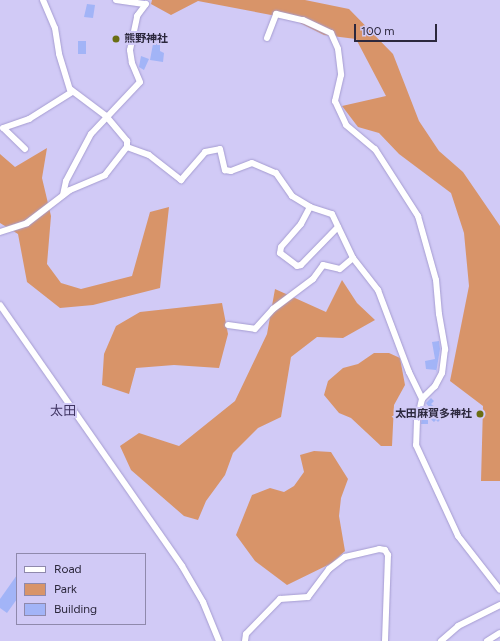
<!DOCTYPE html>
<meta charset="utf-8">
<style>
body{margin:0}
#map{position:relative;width:500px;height:641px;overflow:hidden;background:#d1caf6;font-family:Figtree,"Noto Sans JP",sans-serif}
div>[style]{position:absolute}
.green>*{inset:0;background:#d89469}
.building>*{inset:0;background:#a2b4f7}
.roads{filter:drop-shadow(0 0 1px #a59cd1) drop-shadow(0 0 1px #a59cd1)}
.minor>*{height:6px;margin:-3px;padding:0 3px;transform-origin:3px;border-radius:3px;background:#fff}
.dots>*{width:11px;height:11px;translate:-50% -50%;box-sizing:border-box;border:2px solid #d1caf6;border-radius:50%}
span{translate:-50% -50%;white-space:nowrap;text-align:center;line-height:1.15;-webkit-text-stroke:4px #d1caf6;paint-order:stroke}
.poi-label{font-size:11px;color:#2c283d;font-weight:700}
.left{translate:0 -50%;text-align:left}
.right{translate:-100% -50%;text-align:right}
.quarter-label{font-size:13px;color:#403563}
.legend{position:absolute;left:16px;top:553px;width:130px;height:72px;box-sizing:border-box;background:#d1caf6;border:1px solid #8f89ac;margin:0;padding:5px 7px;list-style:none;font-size:12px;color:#2c283d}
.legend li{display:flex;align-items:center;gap:8px;height:20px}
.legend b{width:20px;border:1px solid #8f89ac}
.scale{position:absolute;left:354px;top:24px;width:83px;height:18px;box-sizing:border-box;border:2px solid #2c283d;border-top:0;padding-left:5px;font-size:12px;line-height:14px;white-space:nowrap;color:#2c283d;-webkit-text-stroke:3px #d1caf6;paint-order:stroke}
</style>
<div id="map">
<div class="green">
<div style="clip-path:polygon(152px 0,305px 0,349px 9px,393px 54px,419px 121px,439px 151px,463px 172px,500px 226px,500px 481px,481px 481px,483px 406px,450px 381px,469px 286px,464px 233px,451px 193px,399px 154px,379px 133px,358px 127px,342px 106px,386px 96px,356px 39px,324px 35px,292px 19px,198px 1px,171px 15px,151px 4px)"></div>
<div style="clip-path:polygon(47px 148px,42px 178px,51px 216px,47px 264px,61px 283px,81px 289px,132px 276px,150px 212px,169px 207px,160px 288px,93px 305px,60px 308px,27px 282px,18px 234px,0 223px,0 154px,15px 167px)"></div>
<div style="clip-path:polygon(342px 280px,357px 303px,375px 320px,343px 338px,317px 337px,291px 357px,281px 417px,258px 428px,233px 453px,225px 475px,206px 501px,198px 520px,184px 516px,131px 470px,120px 446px,139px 433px,179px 446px,235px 401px,267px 334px,275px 289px,326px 312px)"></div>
<div style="clip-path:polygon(222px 303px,228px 334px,219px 368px,174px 365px,136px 368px,129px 394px,102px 385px,104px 354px,116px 326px,140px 312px)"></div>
<div style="clip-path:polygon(374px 353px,389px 353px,400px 358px,405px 385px,394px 405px,392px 446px,381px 446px,351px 418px,339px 413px,324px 395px,328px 381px,343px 368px,358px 364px)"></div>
<div style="clip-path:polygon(314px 451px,331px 452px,348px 479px,341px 498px,339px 516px,345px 551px,332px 563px,287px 585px,255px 561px,236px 535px,252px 495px,270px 488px,284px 492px,294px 486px,304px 472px,300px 455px)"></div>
</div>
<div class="building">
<div style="clip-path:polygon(87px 4px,95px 5px,93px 18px,84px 17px)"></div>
<div style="clip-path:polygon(78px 41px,86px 41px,86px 54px,78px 54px)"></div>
<div style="clip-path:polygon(153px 44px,160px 44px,160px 51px,164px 53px,163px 62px,150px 60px)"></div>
<div style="clip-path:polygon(141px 56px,149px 59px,144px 70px,139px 67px)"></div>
<div style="clip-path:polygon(439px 341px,440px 349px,436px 373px,436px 370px,426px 369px,425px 361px,435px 359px,432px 342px)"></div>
<div style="clip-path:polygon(431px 398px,434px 401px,431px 404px,439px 410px,442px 418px,438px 422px,436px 420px,434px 422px,428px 417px,428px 424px,421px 424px,422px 417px,428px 417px,432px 411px,426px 403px)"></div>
<div style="clip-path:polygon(17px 575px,17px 599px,7px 613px,0 608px,0 599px)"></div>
</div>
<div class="roads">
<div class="minor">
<div style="left:43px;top:0;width:30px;rotate:67deg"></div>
<div style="left:55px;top:28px;width:26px;rotate:81deg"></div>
<div style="left:59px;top:54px;width:37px;rotate:73deg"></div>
<div style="left:70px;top:89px;width:45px;rotate:36.9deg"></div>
<div style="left:106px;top:116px;width:33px;rotate:50deg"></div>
<div style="left:127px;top:141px;width:6px;rotate:90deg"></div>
<div style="left:116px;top:0;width:30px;rotate:8deg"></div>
<div style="left:267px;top:38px;width:26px;rotate:-69deg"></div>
<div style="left:276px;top:14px;width:28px;rotate:13deg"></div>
<div style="left:303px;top:20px;width:31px;rotate:25deg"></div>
<div style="left:331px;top:33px;width:17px;rotate:66deg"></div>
<div style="left:338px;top:49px;width:26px;rotate:83deg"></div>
<div style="left:341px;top:75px;width:27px;rotate:103deg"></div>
<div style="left:335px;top:101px;width:26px;rotate:65deg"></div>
<div style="left:346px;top:125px;width:38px;rotate:40deg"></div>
<div style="left:375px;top:149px;width:80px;rotate:57.3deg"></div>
<div style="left:418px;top:216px;width:66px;rotate:74.3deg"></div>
<div style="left:436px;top:280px;width:34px;rotate:85deg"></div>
<div style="left:439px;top:314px;width:36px;rotate:80deg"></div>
<div style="left:445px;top:349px;width:24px;rotate:97deg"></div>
<div style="left:442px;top:373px;width:15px;rotate:118deg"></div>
<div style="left:435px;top:386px;width:18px;rotate:135deg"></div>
<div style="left:25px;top:149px;width:30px;rotate:-136deg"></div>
<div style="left:3px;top:128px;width:28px;rotate:-19deg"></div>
<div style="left:29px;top:119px;width:51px;rotate:-32.1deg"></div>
<div style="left:63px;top:195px;width:14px;rotate:-78deg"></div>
<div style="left:66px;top:181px;width:53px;rotate:-62deg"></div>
<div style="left:91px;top:134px;width:71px;rotate:-46.7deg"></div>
<div style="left:140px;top:82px;width:21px;rotate:-113deg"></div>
<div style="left:132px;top:63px;width:13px;rotate:-99deg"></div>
<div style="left:130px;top:50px;width:35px;rotate:-78deg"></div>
<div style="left:137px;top:16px;width:15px;rotate:-53deg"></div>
<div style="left:310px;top:207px;width:19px;rotate:118deg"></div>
<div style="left:301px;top:224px;width:30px;rotate:131deg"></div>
<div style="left:281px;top:247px;width:6px;rotate:99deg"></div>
<div style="left:280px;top:253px;width:21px;rotate:37deg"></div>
<div style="left:297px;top:266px;width:4px;rotate:-14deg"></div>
<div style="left:301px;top:265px;width:53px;rotate:-45.8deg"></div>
<div style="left:0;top:232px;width:28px;rotate:-18deg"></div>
<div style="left:27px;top:223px;width:54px;rotate:-37.5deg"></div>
<div style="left:70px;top:190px;width:38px;rotate:-23deg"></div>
<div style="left:105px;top:175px;width:36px;rotate:-52deg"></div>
<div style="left:127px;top:147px;width:23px;rotate:20deg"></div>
<div style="left:149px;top:155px;width:41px;rotate:38deg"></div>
<div style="left:181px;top:180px;width:37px;rotate:-49deg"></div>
<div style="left:205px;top:152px;width:15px;rotate:-11deg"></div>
<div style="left:220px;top:149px;width:22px;rotate:77deg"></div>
<div style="left:225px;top:170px;width:6px;rotate:9deg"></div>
<div style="left:231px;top:171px;width:22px;rotate:-21deg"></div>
<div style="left:252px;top:163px;width:26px;rotate:23deg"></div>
<div style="left:276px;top:173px;width:28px;rotate:55deg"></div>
<div style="left:292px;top:196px;width:21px;rotate:31deg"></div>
<div style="left:310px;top:207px;width:23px;rotate:18deg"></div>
<div style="left:332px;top:214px;width:49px;rotate:64.5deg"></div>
<div style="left:353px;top:258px;width:41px;rotate:52deg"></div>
<div style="left:378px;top:290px;width:88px;rotate:69.3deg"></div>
<div style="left:409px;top:372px;width:30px;rotate:64deg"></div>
<div style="left:422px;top:399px;width:22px;rotate:103deg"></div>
<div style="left:417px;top:420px;width:25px;rotate:92deg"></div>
<div style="left:416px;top:445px;width:100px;rotate:65.2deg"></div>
<div style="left:458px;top:536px;width:68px;rotate:52.1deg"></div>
<div style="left:0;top:305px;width:318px;rotate:55.1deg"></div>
<div style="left:182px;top:566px;width:42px;rotate:59.7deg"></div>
<div style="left:203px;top:602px;width:42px;rotate:67.7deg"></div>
<div style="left:228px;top:325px;width:27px;rotate:8deg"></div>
<div style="left:255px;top:329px;width:27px;rotate:-48deg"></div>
<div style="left:273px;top:309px;width:50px;rotate:-36.9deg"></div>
<div style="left:313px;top:279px;width:17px;rotate:-54deg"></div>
<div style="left:323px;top:265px;width:17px;rotate:13deg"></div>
<div style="left:340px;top:269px;width:17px;rotate:-40deg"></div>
<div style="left:245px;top:641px;width:7px;rotate:-82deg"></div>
<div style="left:246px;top:634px;width:49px;rotate:-45.8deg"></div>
<div style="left:280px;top:599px;width:28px;rotate:-4deg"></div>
<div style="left:308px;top:597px;width:35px;rotate:-53deg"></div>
<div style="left:329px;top:569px;width:20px;rotate:-37deg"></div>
<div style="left:345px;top:557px;width:35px;rotate:-13deg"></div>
<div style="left:379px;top:549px;width:6px;rotate:9deg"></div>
<div style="left:385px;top:550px;width:6px;rotate:59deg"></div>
<div style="left:388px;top:555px;width:86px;rotate:92deg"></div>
<div style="left:441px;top:641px;width:23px;rotate:-41deg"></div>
<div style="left:458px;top:626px;width:47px;rotate:-26.6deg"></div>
<div style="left:487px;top:641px;width:15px;rotate:-32deg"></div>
</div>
</div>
<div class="dots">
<div style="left:116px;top:39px;background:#6a6e13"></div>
<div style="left:480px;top:414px;background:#6a6e13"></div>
</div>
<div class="poi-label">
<span class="left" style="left:124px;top:39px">熊野神社</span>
<span class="right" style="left:472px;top:414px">太田麻賀多神社</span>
</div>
<div class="quarter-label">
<span style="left:63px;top:411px">太田</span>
</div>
<ul class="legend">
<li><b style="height:5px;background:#fff"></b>Road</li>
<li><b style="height:11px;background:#d89469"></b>Park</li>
<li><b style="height:11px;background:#a2b4f7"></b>Building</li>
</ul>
<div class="scale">100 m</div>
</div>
